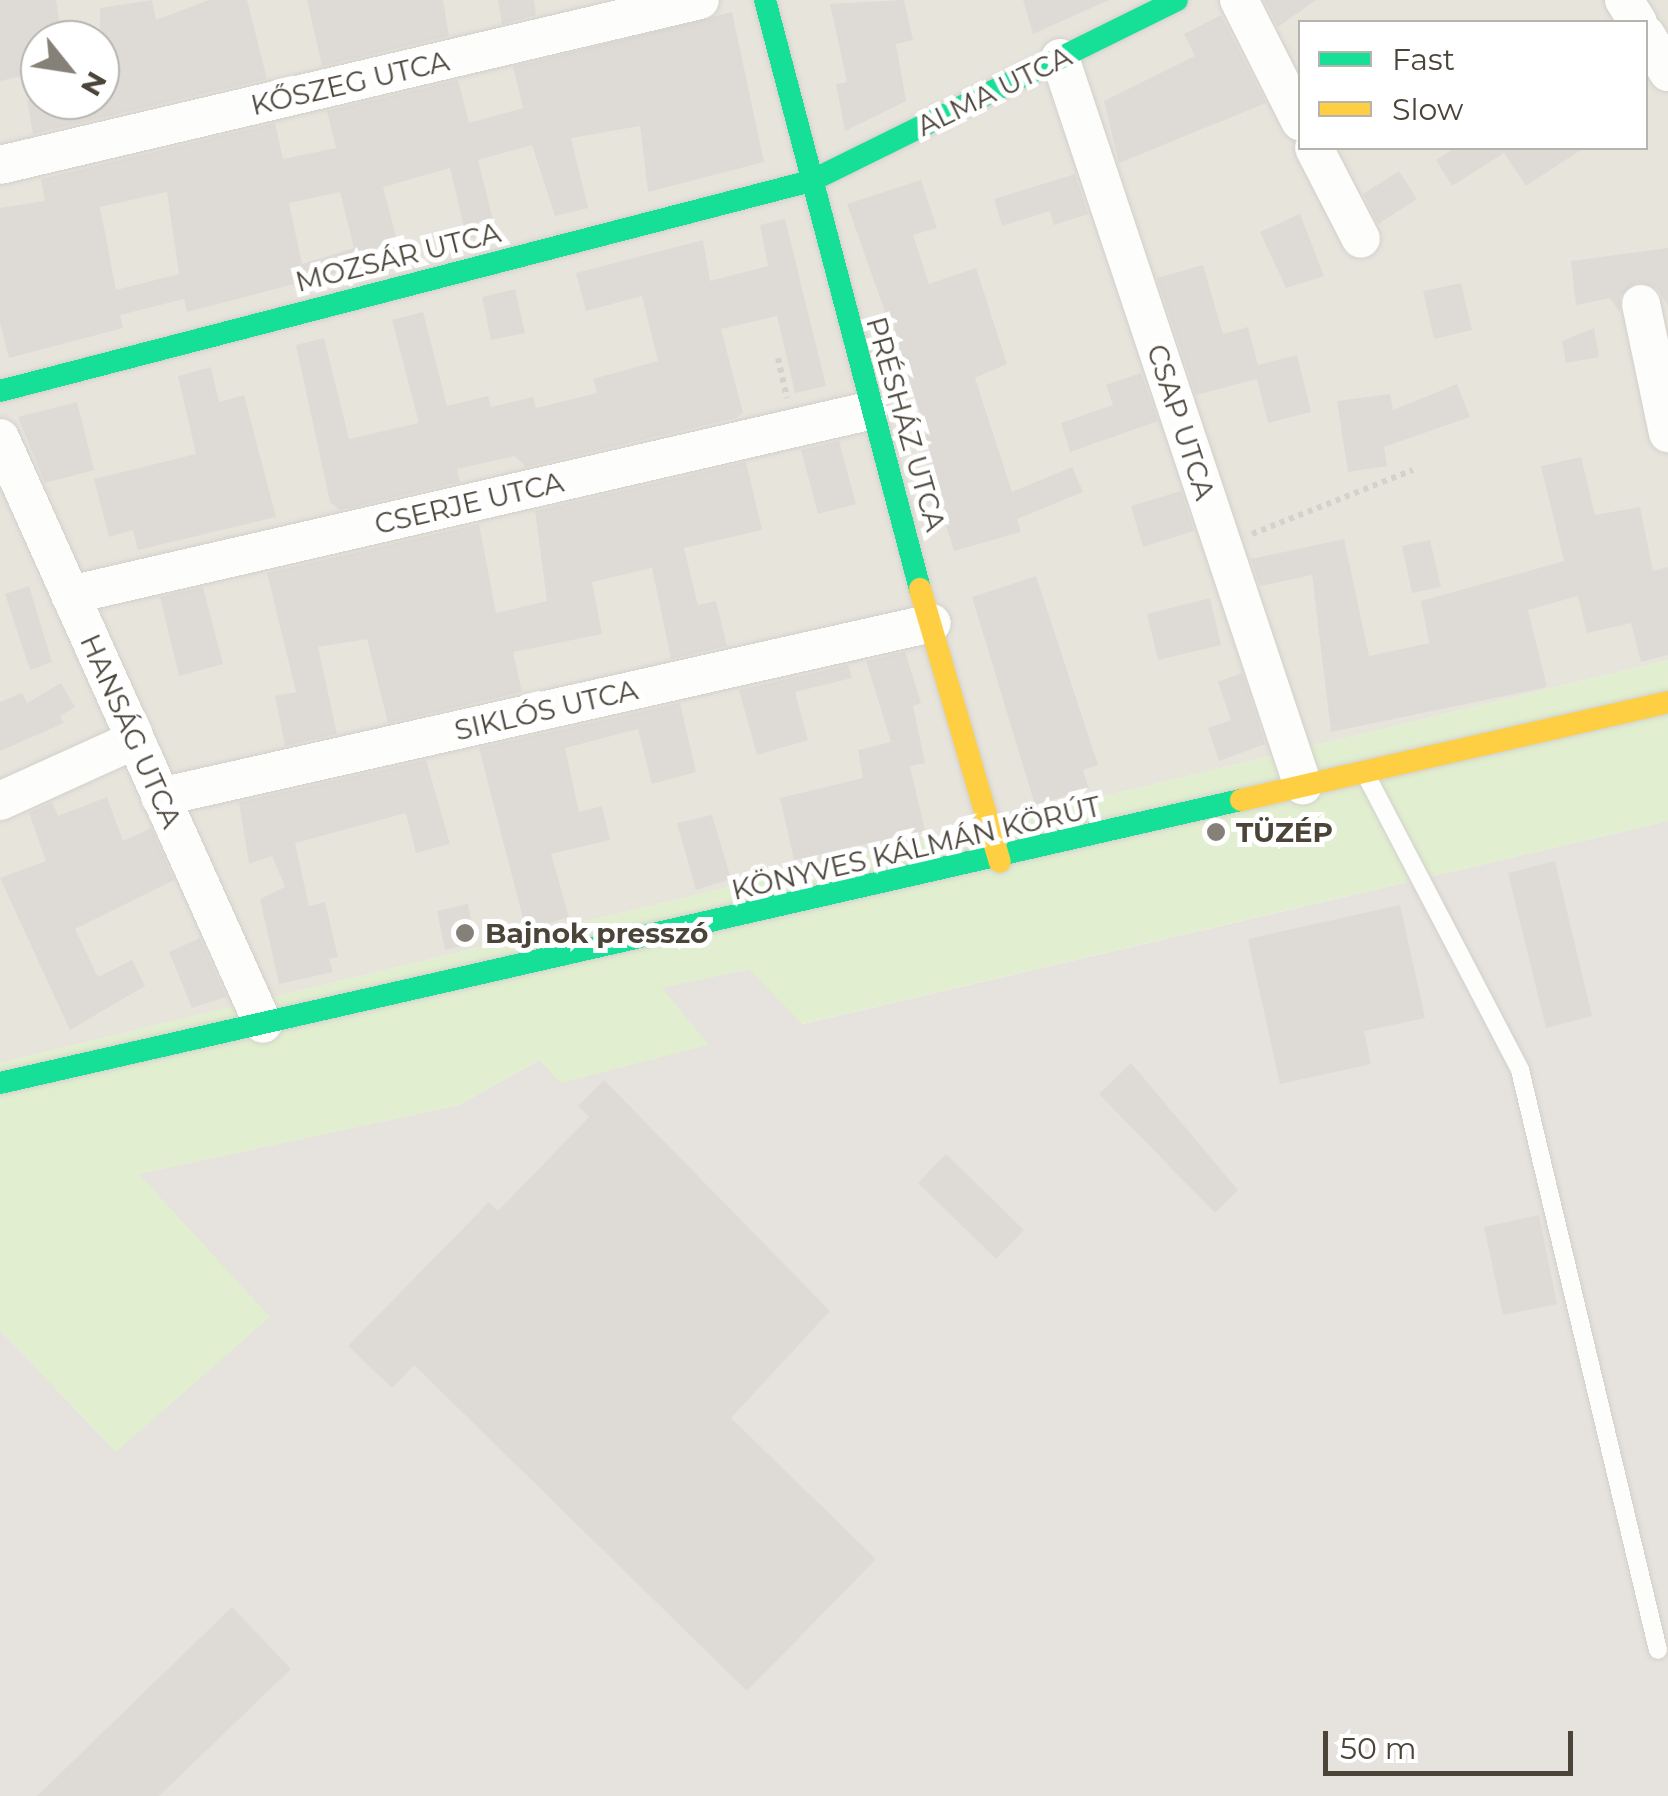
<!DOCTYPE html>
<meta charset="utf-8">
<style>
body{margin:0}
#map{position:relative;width:1668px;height:1796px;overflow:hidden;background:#f4f2ee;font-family:Montserrat,sans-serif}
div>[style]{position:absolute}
.residential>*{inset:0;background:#e7e4dc}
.industrial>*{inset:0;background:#e6e2de}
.green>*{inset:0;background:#e1eecf}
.building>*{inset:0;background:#dedbd6}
.path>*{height:6px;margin-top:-3px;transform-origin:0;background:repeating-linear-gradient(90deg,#d3d2cc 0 5px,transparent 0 10px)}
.roads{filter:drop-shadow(0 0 2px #d2d0cb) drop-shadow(0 0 2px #d2d0cb)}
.lane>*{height:18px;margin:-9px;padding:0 9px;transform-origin:9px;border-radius:9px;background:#fdfdfc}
.street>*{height:38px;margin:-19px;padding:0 19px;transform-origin:19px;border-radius:19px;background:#fdfdfc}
.fast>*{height:22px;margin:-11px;padding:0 11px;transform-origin:11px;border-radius:11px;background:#16e098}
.slow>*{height:22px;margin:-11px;padding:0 11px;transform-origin:11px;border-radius:11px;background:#ffcf43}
.dots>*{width:28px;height:28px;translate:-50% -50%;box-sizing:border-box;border:5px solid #fff;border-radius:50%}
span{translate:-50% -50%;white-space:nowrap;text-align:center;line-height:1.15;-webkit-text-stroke:10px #fff;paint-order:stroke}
.street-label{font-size:28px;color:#4b4439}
.poi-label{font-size:28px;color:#4b4439;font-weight:700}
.left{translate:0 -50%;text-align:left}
.legend{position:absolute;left:1298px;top:20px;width:350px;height:130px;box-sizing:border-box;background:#fff;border:2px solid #b7b4b0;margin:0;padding:12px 18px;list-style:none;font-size:30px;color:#4b4439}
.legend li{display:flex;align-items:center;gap:20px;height:50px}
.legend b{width:50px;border:2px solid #b7b4b0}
.north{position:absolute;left:20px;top:20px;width:100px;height:100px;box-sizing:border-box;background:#fff;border:2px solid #b7b4b0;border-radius:50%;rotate:120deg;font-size:28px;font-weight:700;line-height:40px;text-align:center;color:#4b4439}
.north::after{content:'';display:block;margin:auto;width:35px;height:45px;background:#868178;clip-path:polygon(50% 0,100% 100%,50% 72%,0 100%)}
.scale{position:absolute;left:1323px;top:1731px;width:250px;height:45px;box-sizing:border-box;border:5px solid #4b4439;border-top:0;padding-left:12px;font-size:30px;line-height:35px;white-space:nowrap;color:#4b4439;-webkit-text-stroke:8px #fff;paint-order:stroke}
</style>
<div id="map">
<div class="residential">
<div style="clip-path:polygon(evenodd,0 0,1668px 0,1668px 660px,0 1063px,0 0,1300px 22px,1646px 22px,1646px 148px,1300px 148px,1300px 22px,0 0,40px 40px,100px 40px,100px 100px,40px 100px,40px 40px)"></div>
</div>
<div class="industrial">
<div style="clip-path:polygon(1668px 821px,1668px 1796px,0 1796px,0 1330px,116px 1452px,138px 1174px,459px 1105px,539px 1060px,708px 1045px,660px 988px,749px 969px,803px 1024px)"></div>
</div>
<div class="green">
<div style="clip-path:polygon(1668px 660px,1668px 821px,802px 1024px,749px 969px,662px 988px,709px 1045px,561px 1083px,539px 1060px,459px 1105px,139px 1174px,270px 1317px,116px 1452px,0 1330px,0 1063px)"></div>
</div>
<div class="building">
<div style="clip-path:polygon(0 0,56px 0,62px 40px,40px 40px,40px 72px,0 81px)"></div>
<div style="clip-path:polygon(152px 0,156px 20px,209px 0,247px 0,267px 79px,33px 134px,27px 100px,100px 100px,100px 8px)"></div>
<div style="clip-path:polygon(307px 0,443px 0,449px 36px,322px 66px)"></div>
<div style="clip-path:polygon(498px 0,534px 0,536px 15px,502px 24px)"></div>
<div style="clip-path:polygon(904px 0,913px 40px,896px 44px,906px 101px,845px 131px,836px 84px,847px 82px,830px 4px)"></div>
<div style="clip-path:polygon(1023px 0,1109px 0,1033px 34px)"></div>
<div style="clip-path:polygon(1264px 0,1316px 0,1278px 27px)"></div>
<div style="clip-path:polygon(evenodd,732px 12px,764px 162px,648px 192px,640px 126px,571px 138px,588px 208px,555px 216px,532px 145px,478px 160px,496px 232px,467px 239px,450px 168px,383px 187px,401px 256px,187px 312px,184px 299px,120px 315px,123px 328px,9px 358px,0 323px,0 208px,45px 201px,41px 179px,275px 123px,283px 159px,336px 148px,327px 111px,458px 80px,469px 123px,523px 108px,513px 67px,732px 12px,167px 192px,179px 274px,116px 290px,100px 207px,167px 192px,732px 12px,340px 192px,354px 248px,302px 264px,289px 203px,340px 192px)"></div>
<div style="clip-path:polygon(1221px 15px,1266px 103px,1119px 163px,1104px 101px,1195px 56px,1184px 34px)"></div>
<div style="clip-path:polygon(1455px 148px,1584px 148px,1526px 186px,1504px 153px,1452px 186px,1436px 160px)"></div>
<div style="clip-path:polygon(1399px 171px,1417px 199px,1378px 224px,1363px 194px)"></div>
<div style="clip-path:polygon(1075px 174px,1088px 214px,1054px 225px,1050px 211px,1002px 226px,994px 199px)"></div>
<div style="clip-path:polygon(921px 180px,937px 228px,913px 235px,929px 284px,976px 268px,1007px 364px,975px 378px,1012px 492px,1072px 467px,1083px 492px,1017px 519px,1021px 532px,954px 551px,919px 437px,928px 434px,847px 204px)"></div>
<div style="clip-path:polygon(1300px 214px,1324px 276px,1286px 288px,1260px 232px)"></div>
<div style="clip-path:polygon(785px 219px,826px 386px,795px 393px,777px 316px,721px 329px,743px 413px,736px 418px,526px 467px,515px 456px,457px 469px,460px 482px,340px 510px,330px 502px,296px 345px,324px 338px,349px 439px,419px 423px,392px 320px,423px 312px,447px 406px,488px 396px,491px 407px,533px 397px,536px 408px,597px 393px,593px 379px,658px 361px,642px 296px,586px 311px,576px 273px,703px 240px,710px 281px,768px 266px,760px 225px)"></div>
<div style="clip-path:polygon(1668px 248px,1668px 306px,1657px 288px,1637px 282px,1620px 296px,1620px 312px,1610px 298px,1576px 305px,1571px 261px)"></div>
<div style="clip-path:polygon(1203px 265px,1223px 334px,1248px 327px,1258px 365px,1297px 355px,1311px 412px,1268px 423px,1257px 379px,1196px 395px,1157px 278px)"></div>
<div style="clip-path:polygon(1461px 283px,1472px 330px,1434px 339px,1423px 291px)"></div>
<div style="clip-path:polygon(515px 289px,525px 333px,491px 340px,482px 297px)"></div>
<div style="clip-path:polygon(1594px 328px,1599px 357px,1566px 363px,1562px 341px)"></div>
<div style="clip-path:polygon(211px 367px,219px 402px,244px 395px,276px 517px,138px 550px,133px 530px,109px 537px,94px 479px,196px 454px,178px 376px)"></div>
<div style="clip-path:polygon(1141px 373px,1158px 421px,1070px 452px,1061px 423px,1113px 405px,1106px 385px)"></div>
<div style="clip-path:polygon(1457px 384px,1470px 417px,1384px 447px,1387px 466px,1348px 472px,1337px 401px,1390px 394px,1393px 410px)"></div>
<div style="clip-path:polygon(77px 402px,94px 470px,45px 483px,18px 417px)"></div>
<div style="clip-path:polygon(839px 441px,856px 504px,818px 514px,801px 450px)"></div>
<div style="clip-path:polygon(1581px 457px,1595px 515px,1640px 507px,1653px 571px,1668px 567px,1668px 655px,1641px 662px,1631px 623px,1587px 633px,1578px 596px,1528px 610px,1547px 687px,1331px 732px,1312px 575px,1260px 586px,1251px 559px,1344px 539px,1369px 656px,1429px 643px,1421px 601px,1564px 561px,1541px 466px)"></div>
<div style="clip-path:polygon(746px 462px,762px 530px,684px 548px,698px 605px,716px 601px,727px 646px,671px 659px,652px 568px,592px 582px,602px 634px,513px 652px,522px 692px,388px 723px,367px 639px,318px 647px,337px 734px,285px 746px,275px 696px,296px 692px,267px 573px,479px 524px,496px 613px,547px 601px,535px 511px)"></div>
<div style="clip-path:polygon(1181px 491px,1194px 531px,1143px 547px,1131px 506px)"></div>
<div style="clip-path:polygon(1430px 540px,1441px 587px,1412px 593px,1402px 546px)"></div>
<div style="clip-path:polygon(1036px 576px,1098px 765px,1083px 770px,1089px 789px,1035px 805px,972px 597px)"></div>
<div style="clip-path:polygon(29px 586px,52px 662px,30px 670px,5px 594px)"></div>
<div style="clip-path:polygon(203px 587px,223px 664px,179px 676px,160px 597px)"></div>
<div style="clip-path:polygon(1210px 598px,1221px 645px,1158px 660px,1147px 614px)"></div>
<div style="clip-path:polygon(905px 652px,921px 703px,913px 706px,925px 763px,910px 766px,925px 831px,794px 860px,780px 798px,863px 778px,858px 750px,891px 742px,866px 661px)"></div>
<div style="clip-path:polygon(848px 665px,852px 678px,795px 692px,808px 740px,757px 755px,739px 690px)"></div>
<div style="clip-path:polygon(1242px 673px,1265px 744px,1219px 761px,1208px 728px,1231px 720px,1218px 682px)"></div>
<div style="clip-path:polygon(61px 683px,75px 707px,60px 716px,64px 723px,0 751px,0 702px,22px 693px,27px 703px)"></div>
<div style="clip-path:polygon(680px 703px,696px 772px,652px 784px,638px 729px,565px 748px,579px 812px,602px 806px,610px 840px,551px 854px,569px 917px,526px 930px,479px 748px)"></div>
<div style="clip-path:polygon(426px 760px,450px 844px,416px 853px,406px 813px,295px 843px,309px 906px,325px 902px,338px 957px,329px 959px,333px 972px,279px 984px,260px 899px,285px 887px,272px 856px,249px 864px,239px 802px)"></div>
<div style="clip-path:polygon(107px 797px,123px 841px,151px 828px,174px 880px,75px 929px,98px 977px,132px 960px,145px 986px,70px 1030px,0 878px,46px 861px,29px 813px,52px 802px,58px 816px)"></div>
<div style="clip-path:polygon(712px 815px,731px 879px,696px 890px,677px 823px)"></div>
<div style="clip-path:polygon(1555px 861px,1592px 1016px,1546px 1028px,1508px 873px)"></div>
<div style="clip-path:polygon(468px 904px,476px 943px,445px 950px,437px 911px)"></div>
<div style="clip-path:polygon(1400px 905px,1425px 1018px,1364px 1031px,1371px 1064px,1280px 1084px,1248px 939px)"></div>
<div style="clip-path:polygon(200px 938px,226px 997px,192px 1008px,169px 952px)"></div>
<div style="clip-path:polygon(1131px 1063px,1238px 1190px,1215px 1213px,1099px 1094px)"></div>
<div style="clip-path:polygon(604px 1080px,830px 1311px,731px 1418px,876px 1559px,747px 1691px,414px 1365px,392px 1388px,348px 1346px,489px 1202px,498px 1211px,589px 1117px,578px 1106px)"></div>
<div style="clip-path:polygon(946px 1154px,1024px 1230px,996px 1259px,918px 1183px)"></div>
<div style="clip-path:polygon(1539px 1215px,1557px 1304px,1503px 1315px,1484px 1227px)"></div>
<div style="clip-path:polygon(232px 1607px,291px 1669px,159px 1796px,37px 1796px)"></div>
</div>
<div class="path">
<div style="left:778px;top:358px;width:41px;rotate:77.3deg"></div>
<div style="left:1252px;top:534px;width:173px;rotate:-21.7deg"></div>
</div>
<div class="roads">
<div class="lane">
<div style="left:1366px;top:775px;width:333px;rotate:62.4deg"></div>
<div style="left:1520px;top:1070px;width:596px;rotate:76.62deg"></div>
</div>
<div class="street">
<div style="left:1239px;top:0;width:136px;rotate:63.2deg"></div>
<div style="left:1624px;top:0;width:26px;rotate:58deg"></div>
<div style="left:1646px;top:35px;width:43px;rotate:59.3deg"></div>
<div style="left:1060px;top:58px;width:767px;rotate:71.54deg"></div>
<div style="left:1314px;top:148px;width:102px;rotate:62.7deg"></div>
<div style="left:0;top:165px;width:719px;rotate:-13.26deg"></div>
<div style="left:1641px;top:304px;width:132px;rotate:78.2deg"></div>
<div style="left:0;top:438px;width:642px;rotate:65.83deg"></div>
<div style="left:70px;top:595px;width:819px;rotate:-12.98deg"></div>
<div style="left:160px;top:797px;width:791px;rotate:-12.7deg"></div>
<div style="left:0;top:801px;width:145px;rotate:-24.4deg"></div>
</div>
<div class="fast">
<div style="left:765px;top:0;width:609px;rotate:75.26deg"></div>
<div style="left:0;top:391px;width:838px;rotate:-14.52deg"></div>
<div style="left:811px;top:181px;width:408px;rotate:-26.3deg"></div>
<div style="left:0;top:1083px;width:1273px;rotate:-12.85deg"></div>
</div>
<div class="slow">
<div style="left:920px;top:589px;width:284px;rotate:73.7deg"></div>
<div style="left:1241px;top:800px;width:438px;rotate:-12.9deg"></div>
</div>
</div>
<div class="dots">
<div style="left:1216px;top:832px;background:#868178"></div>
<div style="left:465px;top:933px;background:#868178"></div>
</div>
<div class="street-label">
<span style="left:350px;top:83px;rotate:-13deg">KŐSZEG UTCA</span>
<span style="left:994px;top:91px;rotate:-26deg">ALMA UTCA</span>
<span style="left:398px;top:257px;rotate:-14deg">MOZSÁR UTCA</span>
<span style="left:1181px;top:422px;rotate:72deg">CSAP UTCA</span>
<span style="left:906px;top:424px;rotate:74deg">PRÉSHÁZ UTCA</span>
<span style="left:469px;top:503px;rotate:-13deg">CSERJE UTCA</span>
<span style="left:546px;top:710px;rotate:-13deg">SIKLÓS UTCA</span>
<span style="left:131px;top:731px;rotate:66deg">HANSÁG UTCA</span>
<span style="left:916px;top:848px;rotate:-13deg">KÖNYVES KÁLMÁN KÖRÚT</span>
</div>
<div class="poi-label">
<span class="left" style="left:1236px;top:832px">TÜZÉP</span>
<span class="left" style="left:485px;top:933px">Bajnok presszó</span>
</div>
<ul class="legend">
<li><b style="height:12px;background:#16e098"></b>Fast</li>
<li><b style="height:12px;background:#ffcf43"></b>Slow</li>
</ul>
<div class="north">N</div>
<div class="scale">50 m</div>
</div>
